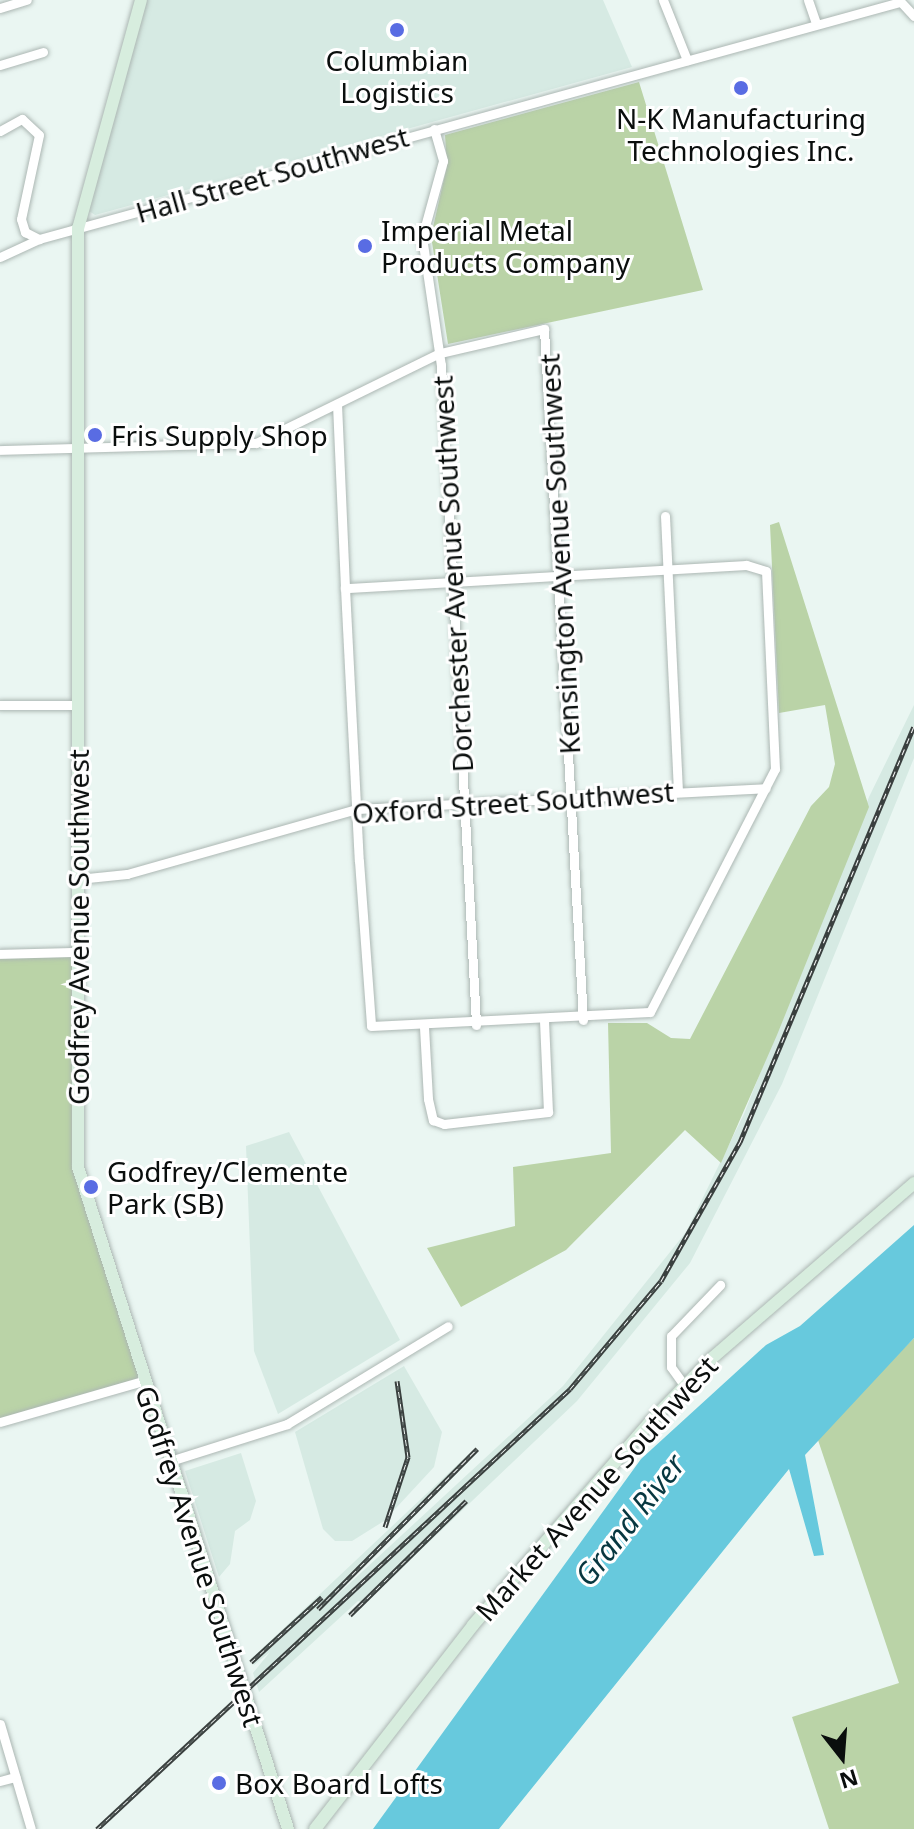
<!DOCTYPE html>
<style>
body{margin:0}
#map{position:relative;width:914px;height:1829px;overflow:hidden;background:#eaf6f2;font-family:"Noto Sans",sans-serif}
div>[style]{position:absolute}
.built>*{inset:0;background:#d6eae3}
.green>*{inset:0;background:#bad3a7}
.water>*{inset:0;background:#67c9dd}
.roads{filter:drop-shadow(0 0 2px #acb7b3) drop-shadow(0 0 2px #acb7b3)}
.street>*{height:9px;margin:-4.5px;padding:0 4.5px;transform-origin:4.5px;border-radius:4.5px;background:#fff}
.secondary>*{height:12px;margin:-6px;padding:0 6px;transform-origin:6px;border-radius:6px;background:#d7edde}
.rail>*{height:5px;margin-top:-2.5px;transform-origin:0;background:repeating-linear-gradient(90deg,#fff 0 6px,#3a403f 0 12px);box-sizing:border-box;border-block:2px solid #3a403f}
.dots>*{width:22px;height:22px;translate:-50% -50%;box-sizing:border-box;border:4px solid #fff;border-radius:50%}
span{translate:-50% -50%;white-space:nowrap;text-align:center;line-height:1.15;-webkit-text-stroke:6px #fff;paint-order:stroke}
.poi-label{font-size:28px;color:#0a0e0d}
.left{translate:0 -50%;text-align:left}
.street-label{font-size:28px;color:#0a0e0d}
.water-label{font-size:30px;color:#073740;font-style:italic}
.north{position:absolute;left:802px;top:1717px;width:80px;height:80px;-webkit-text-stroke:6px #fff;paint-order:stroke;rotate:163deg;font-size:22px;font-weight:700;line-height:32px;text-align:center;color:#0a0e0d}
.north::after{content:'';display:block;margin:auto;width:28px;height:36px;background:#0a0e0d;clip-path:polygon(50% 0,100% 100%,50% 72%,0 100%)}
</style>
<div id="map">
<div class="built">
<div style="clip-path:polygon(145px 0,603px 0,632px 67px,95px 215px,89px 211px)"></div>
<div style="clip-path:polygon(914px 705px,914px 758px,782px 1084px,690px 1263px,577px 1401px,365px 1603px,358px 1601px,259px 1692px,253px 1673px,270px 1652px,254px 1665px,250px 1660px,474px 1449px,323px 1608px,563px 1386px,686px 1232px,744px 1114px,869px 797px)"></div>
<div style="clip-path:polygon(289px 1132px,400px 1340px,278px 1414px,254px 1351px,246px 1146px)"></div>
<div style="clip-path:polygon(404px 1366px,442px 1432px,434px 1467px,384px 1521px,352px 1541px,335px 1541px,323px 1529px,295px 1432px)"></div>
<div style="clip-path:polygon(241px 1453px,256px 1501px,250px 1520px,235px 1531px,230px 1564px,219px 1577px,185px 1471px)"></div>
</div>
<div class="green">
<div style="clip-path:polygon(639px 82px,703px 290px,448px 344px,431px 236px,447px 166px,445px 135px)"></div>
<div style="clip-path:polygon(779px 522px,869px 807px,777px 1035px,721px 1163px,685px 1130px,566px 1250px,461px 1307px,427px 1248px,515px 1226px,513px 1167px,611px 1153px,608px 1023px,647px 1023px,671px 1038px,690px 1039px,811px 806px,829px 787px,835px 764px,825px 705px,779px 713px,770px 525px)"></div>
<div style="clip-path:polygon(77px 952px,78px 1167px,143px 1381px,0 1422px,0 954px)"></div>
<div style="clip-path:polygon(914px 1338px,914px 1829px,829px 1829px,792px 1717px,899px 1683px,817px 1437px)"></div>
</div>
<div class="water">
<div style="clip-path:polygon(914px 1225px,914px 1338px,805px 1455px,824px 1555px,814px 1556px,789px 1469px,499px 1829px,373px 1829px,641px 1459px,766px 1345px,800px 1326px)"></div>
</div>
<div class="roads">
<div class="street">
<div style="left:663px;top:0;width:65px;rotate:68.2deg"></div>
<div style="left:808px;top:0;width:24px;rotate:71deg"></div>
<div style="left:899px;top:0;width:22px;rotate:47deg"></div>
<div style="left:0;top:8px;width:28px;rotate:-17deg"></div>
<div style="left:0;top:65px;width:45px;rotate:-16.8deg"></div>
<div style="left:434px;top:129px;width:33px;rotate:74deg"></div>
<div style="left:443px;top:161px;width:79px;rotate:105.4deg"></div>
<div style="left:422px;top:237px;width:129px;rotate:81.6deg"></div>
<div style="left:441px;top:365px;width:661px;rotate:86.96deg"></div>
<div style="left:0;top:131px;width:25px;rotate:-29deg"></div>
<div style="left:22px;top:119px;width:23px;rotate:43deg"></div>
<div style="left:39px;top:135px;width:86px;rotate:102.1deg"></div>
<div style="left:21px;top:219px;width:14px;rotate:73deg"></div>
<div style="left:25px;top:232px;width:16px;rotate:27deg"></div>
<div style="left:0;top:257px;width:43px;rotate:-24.8deg"></div>
<div style="left:39px;top:239px;width:893px;rotate:-15.39deg"></div>
<div style="left:337px;top:404px;width:184px;rotate:87.5deg"></div>
<div style="left:345px;top:588px;width:273px;rotate:87.1deg"></div>
<div style="left:359px;top:861px;width:165px;rotate:85.8deg"></div>
<div style="left:371px;top:1026px;width:279px;rotate:-2.9deg"></div>
<div style="left:650px;top:1012px;width:273px;rotate:-62.8deg"></div>
<div style="left:775px;top:769px;width:198px;rotate:-92.6deg"></div>
<div style="left:766px;top:571px;width:21px;rotate:-163deg"></div>
<div style="left:746px;top:565px;width:402px;rotate:176.7deg"></div>
<div style="left:0;top:450px;width:256px;rotate:-1.6deg"></div>
<div style="left:256px;top:443px;width:205px;rotate:-26.1deg"></div>
<div style="left:440px;top:353px;width:107px;rotate:-13deg"></div>
<div style="left:544px;top:329px;width:692px;rotate:86.77deg"></div>
<div style="left:665px;top:516px;width:275px;rotate:87.3deg"></div>
<div style="left:0;top:705px;width:78px"></div>
<div style="left:78px;top:879px;width:49px;rotate:-5.8deg"></div>
<div style="left:127px;top:874px;width:239px;rotate:-15.8deg"></div>
<div style="left:357px;top:809px;width:409px;rotate:-2.9deg"></div>
<div style="left:0;top:954px;width:77px;rotate:-1.5deg"></div>
<div style="left:424px;top:1027px;width:72px;rotate:86.8deg"></div>
<div style="left:428px;top:1099px;width:22px;rotate:77deg"></div>
<div style="left:433px;top:1120px;width:12px;rotate:20deg"></div>
<div style="left:444px;top:1124px;width:105px;rotate:-6.6deg"></div>
<div style="left:548px;top:1112px;width:91px;rotate:-92.5deg"></div>
<div style="left:684px;top:1385px;width:22px;rotate:-126deg"></div>
<div style="left:671px;top:1367px;width:31px;rotate:-90deg"></div>
<div style="left:671px;top:1336px;width:71px;rotate:-46.1deg"></div>
<div style="left:0;top:1422px;width:149px;rotate:-16deg"></div>
<div style="left:170px;top:1461px;width:123px;rotate:-17.5deg"></div>
<div style="left:287px;top:1424px;width:188px;rotate:-31.3deg"></div>
<div style="left:0;top:1724px;width:109px;rotate:73.6deg"></div>
<div style="left:0;top:1781px;width:16px;rotate:-15deg"></div>
</div>
<div class="secondary">
<div style="left:141px;top:0;width:237px;rotate:105.4deg"></div>
<div style="left:78px;top:228px;width:939px;rotate:90deg"></div>
<div style="left:78px;top:1167px;width:695px;rotate:72.4deg"></div>
<div style="left:315px;top:1829px;width:258px;rotate:-52.2deg"></div>
<div style="left:473px;top:1625px;width:271px;rotate:-48.9deg"></div>
<div style="left:651px;top:1421px;width:86px;rotate:-45.9deg"></div>
<div style="left:711px;top:1359px;width:269px;rotate:-40.9deg"></div>
</div>
</div>
<div class="rail">
<div style="left:385px;top:1527px;width:74px;rotate:-71.8deg"></div>
<div style="left:408px;top:1457px;width:77px;rotate:-98.2deg"></div>
<div style="left:318px;top:1609px;width:226px;rotate:-45.2deg"></div>
<div style="left:350px;top:1615px;width:163px;rotate:-44.5deg"></div>
<div style="left:251px;top:1662px;width:96px;rotate:-42.5deg"></div>
<div style="left:97px;top:1829px;width:646px;rotate:-42.93deg"></div>
<div style="left:570px;top:1389px;width:141px;rotate:-49.9deg"></div>
<div style="left:661px;top:1281px;width:160px;rotate:-60.4deg"></div>
<div style="left:740px;top:1142px;width:450px;rotate:-67.3deg"></div>
</div>
<div class="dots">
<div style="left:397px;top:30px;background:#596ce3"></div>
<div style="left:741px;top:88px;background:#596ce3"></div>
<div style="left:365px;top:246px;background:#596ce3"></div>
<div style="left:95px;top:435px;background:#596ce3"></div>
<div style="left:91px;top:1187px;background:#596ce3"></div>
<div style="left:219px;top:1783px;background:#596ce3"></div>
</div>
<div class="poi-label">
<span style="left:397px;top:76px">Columbian<br>Logistics</span>
<span style="left:741px;top:134px">N-K Manufacturing<br>Technologies Inc.</span>
<span class="left" style="left:381px;top:246px">Imperial Metal<br>Products Company</span>
<span class="left" style="left:111px;top:435px">Fris Supply Shop</span>
<span class="left" style="left:107px;top:1187px">Godfrey/Clemente<br>Park (SB)</span>
<span class="left" style="left:235px;top:1783px">Box Board Lofts</span>
</div>
<div class="street-label">
<span style="left:272px;top:174px;rotate:-16deg">Hall Street Southwest</span>
<span style="left:559px;top:554px;rotate:-93deg">Kensington Avenue Southwest</span>
<span style="left:452px;top:574px;rotate:-93deg">Dorchester Avenue Southwest</span>
<span style="left:513px;top:802px;rotate:-4deg">Oxford Street Southwest</span>
<span style="left:78px;top:927px;rotate:-90deg">Godfrey Avenue Southwest</span>
<span style="left:596px;top:1488px;rotate:-48deg">Market Avenue Southwest</span>
<span style="left:200px;top:1556px;rotate:72deg">Godfrey Avenue Southwest</span>
</div>
<div class="water-label">
<span style="left:630px;top:1520px;rotate:-52deg">Grand River</span>
</div>
<div class="north">N</div>
</div>
